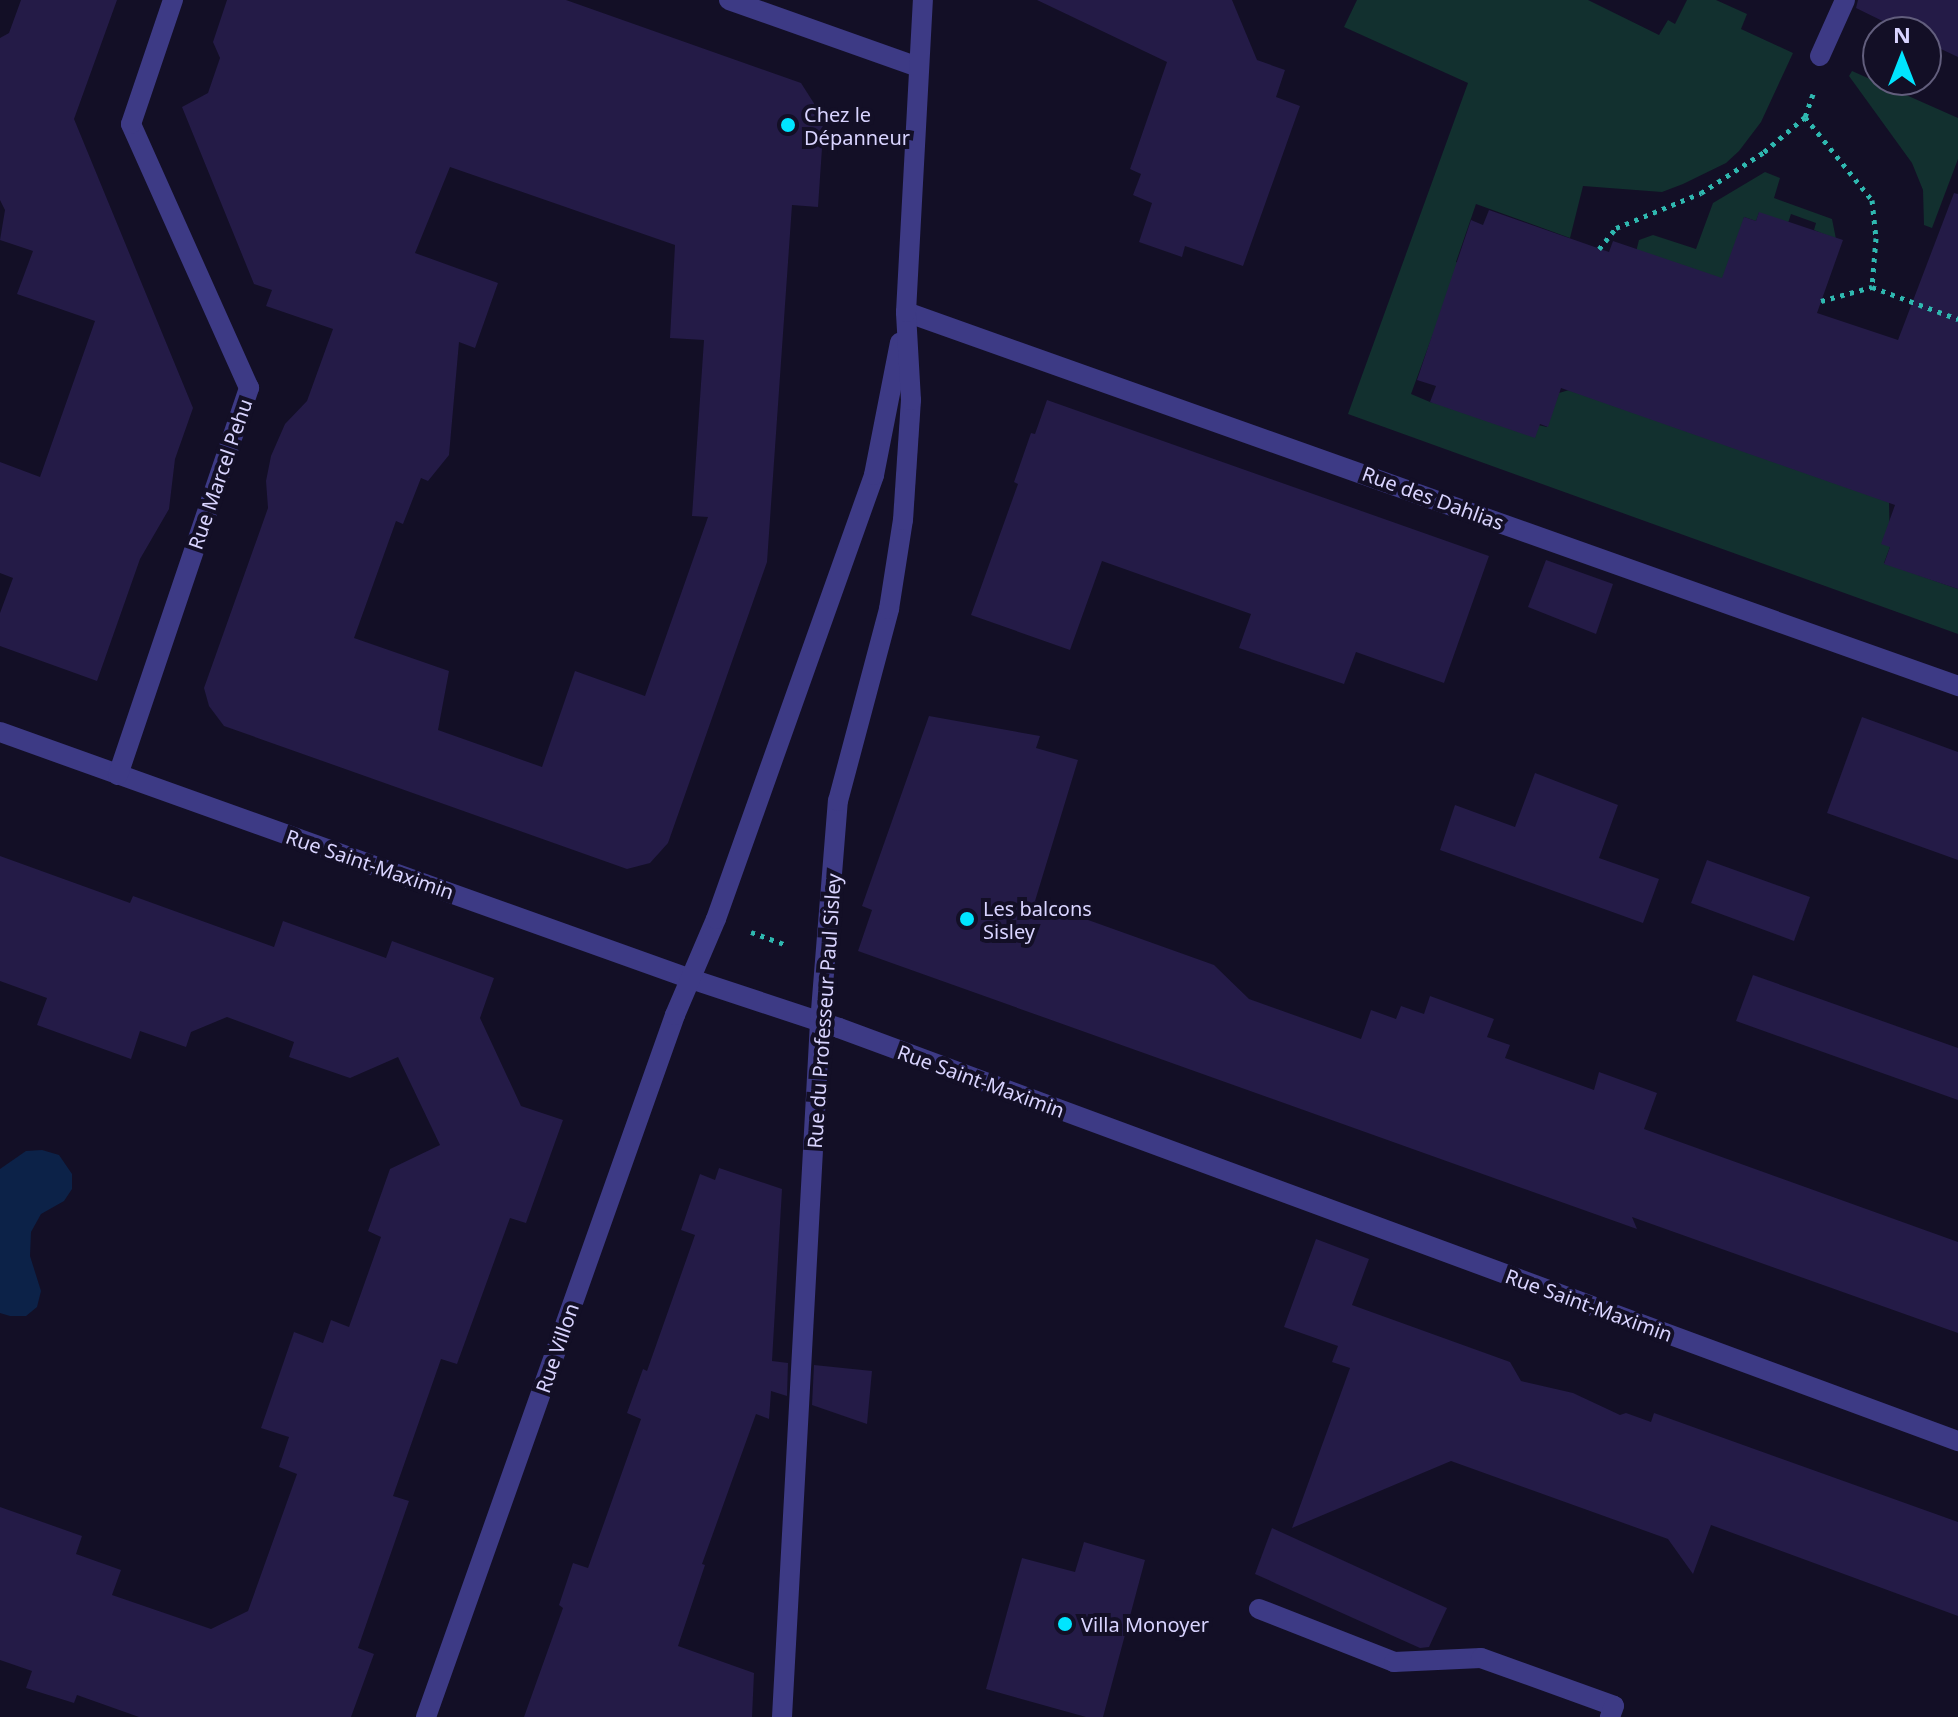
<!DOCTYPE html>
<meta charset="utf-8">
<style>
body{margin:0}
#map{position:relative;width:1958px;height:1717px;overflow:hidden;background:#130f26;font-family:"Noto Sans",sans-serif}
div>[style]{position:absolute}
.green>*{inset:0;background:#12302f}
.water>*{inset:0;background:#0c2248}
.building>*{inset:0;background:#241b47}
.path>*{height:5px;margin-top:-2.5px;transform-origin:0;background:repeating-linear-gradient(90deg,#2fb8b0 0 4px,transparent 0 10px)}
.minor>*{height:20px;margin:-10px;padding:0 10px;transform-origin:10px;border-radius:10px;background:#3d3a85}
.dots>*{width:22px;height:22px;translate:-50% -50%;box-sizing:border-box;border:4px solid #130f26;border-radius:50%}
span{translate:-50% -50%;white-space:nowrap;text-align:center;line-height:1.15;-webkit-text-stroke:8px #130f26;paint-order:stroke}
.poi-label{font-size:20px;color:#d9d4ff}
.left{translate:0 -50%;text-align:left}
.street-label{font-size:20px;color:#d9d4ff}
.north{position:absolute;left:1862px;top:16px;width:80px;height:80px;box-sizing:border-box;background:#130f26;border:2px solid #625e7d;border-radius:50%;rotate:0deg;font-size:22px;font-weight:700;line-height:32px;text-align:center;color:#d9d4ff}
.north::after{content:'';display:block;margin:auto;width:28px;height:36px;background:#00e5ff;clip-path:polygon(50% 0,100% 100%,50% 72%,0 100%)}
</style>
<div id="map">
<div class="green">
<div style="clip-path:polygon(1357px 0,1588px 0,1659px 35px,1668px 20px,1675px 24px,1687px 0,1716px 0,1747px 14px,1741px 29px,1793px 53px,1761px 122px,1739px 151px,1726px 163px,1683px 184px,1662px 192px,1583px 186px,1570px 238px,1476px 204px,1456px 262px,1468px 267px,1433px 334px,1411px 394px,1430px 402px,1547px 427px,1559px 393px,1569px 390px,1889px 502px,1890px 547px,1884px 563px,1958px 589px,1958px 634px,1348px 414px,1468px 83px,1344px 27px)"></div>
<div style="clip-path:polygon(1852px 71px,1958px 118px,1958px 159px,1932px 228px,1924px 225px,1923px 190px,1912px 163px,1849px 76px)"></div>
<div style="clip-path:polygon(1765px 172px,1780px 178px,1774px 198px,1832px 219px,1836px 239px,1814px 230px,1816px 223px,1791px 214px,1788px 223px,1759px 213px,1756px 221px,1744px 217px,1734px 283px,1634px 260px,1639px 240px,1653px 235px,1696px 249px,1713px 203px)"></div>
</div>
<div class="water">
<div style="clip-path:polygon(42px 1150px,59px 1155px,72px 1174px,72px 1189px,64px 1201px,41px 1214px,31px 1232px,30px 1256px,41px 1291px,37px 1307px,26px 1316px,10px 1316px,0 1313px,0 1169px,26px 1151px)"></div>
</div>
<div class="building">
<div style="clip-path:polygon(21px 0,117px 0,74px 119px,193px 408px,175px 459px,169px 509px,140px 559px,97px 681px,0 646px,0 613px,13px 578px,0 573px,0 462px,40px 477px,95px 321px,17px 294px,33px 251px,0 240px,5px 210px,0 200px,0 38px,9px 33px)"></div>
<div style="clip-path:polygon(evenodd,227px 0,566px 0,801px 83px,824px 119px,818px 207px,792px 205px,767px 562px,668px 843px,650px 863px,627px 869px,224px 726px,209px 706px,204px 688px,268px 508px,266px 481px,271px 456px,285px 424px,307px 401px,333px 329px,266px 306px,272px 290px,254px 284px,182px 107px,208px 93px,220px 58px,213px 42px,227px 0,450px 167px,675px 245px,670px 338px,704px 340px,692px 516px,708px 517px,645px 696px,575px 671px,542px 767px,438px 730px,449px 671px,354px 638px,396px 521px,403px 524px,421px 478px,428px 481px,449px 455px,459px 342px,475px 348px,498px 283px,415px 253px,450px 167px)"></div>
<div style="clip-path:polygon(1037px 0,1232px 0,1257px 60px,1285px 70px,1276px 97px,1300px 106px,1243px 266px,1185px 246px,1182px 257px,1139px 242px,1152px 203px,1133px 195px,1141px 174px,1130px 169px,1167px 62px)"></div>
<div style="clip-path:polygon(1858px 0,1958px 0,1958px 57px,1926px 42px,1926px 32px,1905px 32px,1856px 8px)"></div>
<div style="clip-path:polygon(1954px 193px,1958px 194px,1958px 589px,1884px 564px,1890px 547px,1881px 544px,1895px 505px,1561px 388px,1548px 427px,1540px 424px,1535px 438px,1430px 402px,1436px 386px,1417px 380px,1471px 220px,1483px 225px,1489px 210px,1609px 252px,1613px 241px,1722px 278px,1744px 217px,1756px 221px,1759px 212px,1843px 240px,1817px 313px,1898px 340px)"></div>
<div style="clip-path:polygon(1047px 400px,1489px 556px,1444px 683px,1356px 652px,1344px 684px,1239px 648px,1251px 614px,1102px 561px,1070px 650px,971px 615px,1018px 484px,1014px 482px,1031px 433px,1035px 434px)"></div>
<div style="clip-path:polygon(1546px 560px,1613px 584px,1596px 634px,1528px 607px)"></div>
<div style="clip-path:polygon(929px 716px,1040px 736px,1036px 748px,1078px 760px,1035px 901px,1214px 965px,1249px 999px,1361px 1039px,1371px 1010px,1396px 1019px,1401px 1006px,1424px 1014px,1430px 996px,1494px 1019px,1487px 1037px,1510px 1045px,1505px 1058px,1594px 1090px,1599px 1072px,1657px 1093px,1644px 1129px,1958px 1242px,1958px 1333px,1632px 1217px,1637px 1229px,858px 951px,872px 910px,862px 906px)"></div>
<div style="clip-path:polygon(1862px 717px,1958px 752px,1958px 860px,1827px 813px)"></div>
<div style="clip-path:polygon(1535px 773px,1618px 805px,1599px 858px,1659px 879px,1643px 923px,1440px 850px,1455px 805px,1515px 827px)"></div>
<div style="clip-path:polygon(0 856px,130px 903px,133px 896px,274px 947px,283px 921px,386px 958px,392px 941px,494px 978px,480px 1018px,521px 1106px,563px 1120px,526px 1223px,510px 1218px,457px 1364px,441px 1359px,393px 1496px,409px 1501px,358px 1648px,374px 1654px,351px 1717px,139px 1717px,77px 1695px,74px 1703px,26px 1688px,32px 1671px,0 1660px,0 1507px,82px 1536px,76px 1554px,121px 1570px,112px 1595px,211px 1629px,248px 1611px,297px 1474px,279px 1467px,289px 1437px,261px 1428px,294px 1332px,323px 1343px,331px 1320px,349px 1327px,381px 1237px,368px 1231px,390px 1169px,440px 1145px,398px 1057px,350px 1078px,289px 1057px,294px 1042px,227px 1017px,191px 1032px,186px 1047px,140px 1031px,131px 1059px,37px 1025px,47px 998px,0 981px)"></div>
<div style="clip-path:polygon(1707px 860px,1810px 897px,1794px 941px,1691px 903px)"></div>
<div style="clip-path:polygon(1753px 975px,1958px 1048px,1958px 1100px,1736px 1021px)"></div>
<div style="clip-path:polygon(719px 1168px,782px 1189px,772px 1361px,788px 1363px,787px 1396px,771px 1391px,769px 1419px,756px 1414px,702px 1564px,705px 1565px,678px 1646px,754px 1673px,752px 1717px,524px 1717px,563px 1608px,559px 1605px,573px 1563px,588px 1568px,641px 1419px,627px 1413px,643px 1369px,647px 1371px,695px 1235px,681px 1230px,700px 1174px,715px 1180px)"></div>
<div style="clip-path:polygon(1316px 1239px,1369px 1259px,1352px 1305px,1510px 1362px,1521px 1381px,1573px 1393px,1620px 1415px,1626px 1413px,1651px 1422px,1654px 1413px,1958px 1522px,1958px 1616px,1711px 1525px,1693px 1574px,1668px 1539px,1451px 1461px,1292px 1528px,1350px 1368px,1332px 1362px,1338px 1346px,1284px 1327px)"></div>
<div style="clip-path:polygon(814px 1365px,872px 1371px,867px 1424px,812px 1405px)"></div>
<div style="clip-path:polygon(1272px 1528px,1447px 1608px,1429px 1647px,1420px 1648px,1255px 1574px)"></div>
<div style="clip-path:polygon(1084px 1542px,1145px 1560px,1103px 1717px,1086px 1717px,986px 1689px,1022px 1558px,1075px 1572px)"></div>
</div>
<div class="path">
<div style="left:1813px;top:94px;width:24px;rotate:109deg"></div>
<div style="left:1805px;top:117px;width:107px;rotate:51.1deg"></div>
<div style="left:1872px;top:200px;width:38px;rotate:84deg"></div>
<div style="left:1876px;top:238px;width:49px;rotate:94.7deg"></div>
<div style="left:1872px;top:287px;width:92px;rotate:20.4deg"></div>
<div style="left:1599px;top:249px;width:27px;rotate:-51deg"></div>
<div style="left:1616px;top:228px;width:92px;rotate:-22.4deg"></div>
<div style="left:1701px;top:193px;width:75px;rotate:-33.1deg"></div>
<div style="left:1764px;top:152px;width:54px;rotate:-40.5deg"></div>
<div style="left:1821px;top:301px;width:53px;rotate:-15.4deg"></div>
<div style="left:751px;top:932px;width:38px;rotate:20deg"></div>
</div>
<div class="minor">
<div style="left:729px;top:0;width:201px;rotate:19.5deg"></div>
<div style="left:1820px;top:56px;width:61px;rotate:-65.9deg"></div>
<div style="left:906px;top:312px;width:1117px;rotate:19.57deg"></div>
<div style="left:0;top:732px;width:734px;rotate:19.67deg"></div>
<div style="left:691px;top:979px;width:156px;rotate:18.3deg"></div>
<div style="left:839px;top:1028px;width:1193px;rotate:20.26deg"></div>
<div style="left:118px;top:775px;width:409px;rotate:-71.3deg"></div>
<div style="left:249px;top:388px;width:289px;rotate:-114.1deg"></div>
<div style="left:131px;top:124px;width:131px;rotate:-71.3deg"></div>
<div style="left:1259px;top:1609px;width:145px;rotate:21.4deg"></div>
<div style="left:1394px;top:1662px;width:87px;rotate:-2.6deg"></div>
<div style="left:1481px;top:1658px;width:141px;rotate:19.8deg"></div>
<div style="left:1614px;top:1706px;width:12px;rotate:110deg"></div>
<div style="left:426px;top:1717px;width:745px;rotate:-70.47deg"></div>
<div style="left:675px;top:1015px;width:104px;rotate:-66.9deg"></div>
<div style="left:716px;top:919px;width:471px;rotate:-70.4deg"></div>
<div style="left:874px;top:475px;width:135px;rotate:-78.9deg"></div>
<div style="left:782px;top:1717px;width:695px;rotate:-86.87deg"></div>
<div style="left:820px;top:1023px;width:223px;rotate:-85.4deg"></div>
<div style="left:838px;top:801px;width:199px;rotate:-75.1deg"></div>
<div style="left:889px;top:609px;width:90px;rotate:-81.1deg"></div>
<div style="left:903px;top:520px;width:120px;rotate:-86.2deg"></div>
<div style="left:911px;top:400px;width:88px;rotate:-93.3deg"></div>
<div style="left:906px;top:312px;width:312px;rotate:-86.9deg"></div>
</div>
<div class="dots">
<div style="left:788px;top:125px;background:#00e5ff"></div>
<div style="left:967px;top:919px;background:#00e5ff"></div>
<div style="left:1065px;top:1624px;background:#00e5ff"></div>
</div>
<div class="poi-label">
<span class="left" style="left:804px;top:126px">Chez le<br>Dépanneur</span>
<span class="left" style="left:983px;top:920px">Les balcons<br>Sisley</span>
<span class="left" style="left:1081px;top:1624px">Villa Monoyer</span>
</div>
<div class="street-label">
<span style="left:220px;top:474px;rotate:-71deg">Rue Marcel Pehu</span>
<span style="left:1433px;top:498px;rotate:20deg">Rue des Dahlias</span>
<span style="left:370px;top:864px;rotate:19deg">Rue Saint-Maximin</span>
<span style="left:824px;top:1011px;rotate:-86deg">Rue du Professeur Paul Sisley</span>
<span style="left:981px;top:1081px;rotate:20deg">Rue Saint-Maximin</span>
<span style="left:1589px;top:1305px;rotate:20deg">Rue Saint-Maximin</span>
<span style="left:557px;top:1348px;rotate:-71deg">Rue Villon</span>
</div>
<div class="north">N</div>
</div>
